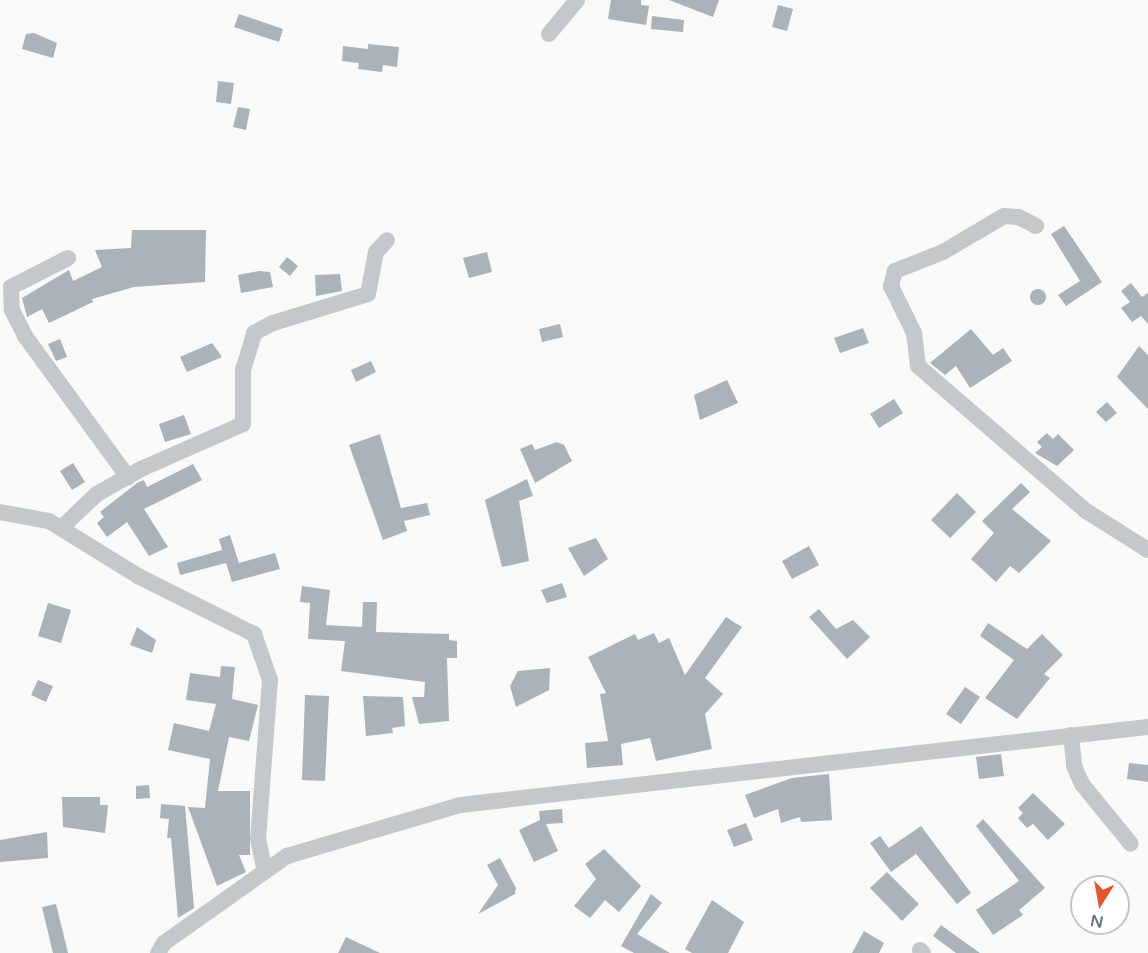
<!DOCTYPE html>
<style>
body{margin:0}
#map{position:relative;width:1148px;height:953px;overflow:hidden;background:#fafaf8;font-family:"Varela Round",sans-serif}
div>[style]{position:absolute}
.building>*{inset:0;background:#aab3b9}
.round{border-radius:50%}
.minor>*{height:16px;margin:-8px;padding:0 8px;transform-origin:8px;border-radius:8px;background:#c3c8cc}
span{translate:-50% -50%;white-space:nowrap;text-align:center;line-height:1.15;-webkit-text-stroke:6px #fff;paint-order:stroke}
.north{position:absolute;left:1070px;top:875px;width:60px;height:60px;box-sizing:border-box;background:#fff;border:2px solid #c1c8cd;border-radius:50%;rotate:191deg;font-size:16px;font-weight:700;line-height:24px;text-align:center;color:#657683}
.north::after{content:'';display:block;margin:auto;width:21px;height:27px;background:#e4572e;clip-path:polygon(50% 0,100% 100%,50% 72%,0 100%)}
</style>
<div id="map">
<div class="building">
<div style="clip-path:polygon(611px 0,641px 0,641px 5px,649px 6px,646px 25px,608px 19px)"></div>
<div style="clip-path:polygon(669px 0,719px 0,713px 17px)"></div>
<div style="clip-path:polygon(778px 5px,793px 9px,787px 31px,772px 27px)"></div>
<div style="clip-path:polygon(239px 14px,283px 29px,279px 42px,234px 27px)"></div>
<div style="clip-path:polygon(652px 16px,684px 20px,683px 32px,651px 29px)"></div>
<div style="clip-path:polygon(34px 33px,57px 43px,53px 58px,22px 49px,26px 34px)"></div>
<div style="clip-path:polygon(368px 44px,399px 47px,397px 67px,383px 65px,382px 72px,358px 69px,359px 63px,342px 61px,343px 46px,368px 49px)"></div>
<div style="clip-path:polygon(218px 81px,234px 83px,231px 104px,216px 102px)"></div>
<div style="clip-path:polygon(238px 107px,250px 109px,246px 130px,233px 127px)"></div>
<div style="clip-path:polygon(1064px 226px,1102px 282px,1066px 306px,1058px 295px,1080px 281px,1051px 234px)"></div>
<div style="clip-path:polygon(132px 230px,206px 230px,205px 282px,134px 287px,92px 299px,93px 302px,49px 323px,42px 309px,27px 317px,22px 298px,69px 270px,73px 281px,102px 267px,95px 250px,131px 248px)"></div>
<div style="clip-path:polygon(487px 252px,492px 272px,469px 278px,463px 258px)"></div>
<div style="clip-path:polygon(287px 257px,298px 266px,290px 276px,279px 267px)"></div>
<div style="clip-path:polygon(259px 271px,270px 272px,273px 287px,241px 293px,238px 275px)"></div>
<div style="clip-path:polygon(340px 274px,342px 291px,316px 296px,315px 275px)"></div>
<div style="clip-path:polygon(1131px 283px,1142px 297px,1148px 293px,1148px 324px,1141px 316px,1132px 322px,1121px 308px,1130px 302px,1121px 291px)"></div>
<div class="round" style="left:1030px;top:289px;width:16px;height:16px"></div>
<div style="clip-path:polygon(560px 324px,563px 337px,542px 342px,539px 329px)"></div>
<div style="clip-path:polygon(863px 328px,869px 343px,840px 353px,834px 338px)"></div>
<div style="clip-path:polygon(971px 329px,993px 355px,1003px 348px,1012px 361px,970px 388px,956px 366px,945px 375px,930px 363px)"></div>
<div style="clip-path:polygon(60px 339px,67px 357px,56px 361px,48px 344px)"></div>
<div style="clip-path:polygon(212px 343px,222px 357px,187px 372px,180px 357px)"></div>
<div style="clip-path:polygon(1139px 346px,1148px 355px,1148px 409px,1117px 377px)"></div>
<div style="clip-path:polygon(371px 361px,376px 372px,356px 382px,351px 370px)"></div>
<div style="clip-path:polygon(727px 380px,738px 403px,700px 420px,694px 395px)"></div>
<div style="clip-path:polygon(894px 399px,903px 413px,879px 428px,870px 414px)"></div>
<div style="clip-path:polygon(1107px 402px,1117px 413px,1106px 422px,1096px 412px)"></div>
<div style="clip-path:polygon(184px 415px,191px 434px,165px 442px,159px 424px)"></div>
<div style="clip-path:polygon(1047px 433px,1053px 439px,1058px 434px,1074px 450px,1057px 466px,1035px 453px,1042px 447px,1037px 442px)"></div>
<div style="clip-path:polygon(380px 434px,401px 508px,427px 503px,430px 515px,404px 521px,407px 531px,383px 540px,349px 445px)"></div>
<div style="clip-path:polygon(557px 442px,564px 445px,572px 461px,535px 483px,520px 449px,532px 444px,535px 450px)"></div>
<div style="clip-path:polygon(73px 463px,85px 482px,72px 490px,60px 471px)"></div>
<div style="clip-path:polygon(193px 464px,202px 480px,144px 509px,168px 547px,149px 556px,127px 522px,107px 537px,97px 523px,104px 517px,100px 512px,137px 483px,144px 480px,147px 487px)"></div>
<div style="clip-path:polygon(527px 479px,533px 496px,519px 501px,529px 561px,502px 567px,485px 500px)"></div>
<div style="clip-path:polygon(1021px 483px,1030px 492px,1012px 509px,1051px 541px,1019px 573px,1010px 566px,996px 582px,971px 559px,994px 533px,982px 521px)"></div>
<div style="clip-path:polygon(957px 493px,976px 512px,950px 538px,931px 520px)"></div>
<div style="clip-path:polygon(230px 535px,239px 563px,275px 553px,280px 569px,232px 582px,226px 563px,180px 575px,177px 563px,222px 550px,219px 539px)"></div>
<div style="clip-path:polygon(596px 538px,608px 559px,584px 576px,568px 548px)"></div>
<div style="clip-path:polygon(809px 546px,819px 565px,792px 579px,782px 561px)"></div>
<div style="clip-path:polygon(562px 583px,567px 597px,547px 603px,541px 590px)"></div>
<div style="clip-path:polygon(302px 586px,330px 590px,326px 625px,362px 627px,363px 602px,377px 602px,376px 632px,449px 634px,449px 640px,457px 641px,457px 658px,447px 658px,449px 721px,419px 724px,412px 697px,424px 697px,425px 682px,341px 671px,345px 641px,308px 639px,310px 603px,300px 602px)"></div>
<div style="clip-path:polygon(48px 603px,71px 610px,61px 643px,38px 636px)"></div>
<div style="clip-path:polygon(819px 609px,836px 629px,853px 620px,870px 637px,847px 659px,809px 617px)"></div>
<div style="clip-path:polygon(726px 617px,742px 627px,705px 678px,723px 694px,705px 714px,712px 749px,656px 761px,650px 738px,621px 744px,623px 765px,587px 768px,585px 743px,608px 741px,600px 694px,606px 693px,588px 657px,635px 634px,638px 640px,654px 633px,659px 643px,669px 638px,685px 675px)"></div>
<div style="clip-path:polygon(988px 623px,1027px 649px,1042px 634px,1063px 655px,1044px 674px,1050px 678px,1017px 719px,985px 698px,1014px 660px,980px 636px)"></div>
<div style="clip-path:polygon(137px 627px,156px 640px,152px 653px,130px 645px)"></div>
<div style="clip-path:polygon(221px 666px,235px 667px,232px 699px,258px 705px,249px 741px,229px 737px,218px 791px,250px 791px,250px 855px,239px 855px,246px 872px,217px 886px,188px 807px,205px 808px,210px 759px,168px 750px,174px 723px,209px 731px,216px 704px,186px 700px,190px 673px,220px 677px)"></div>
<div style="clip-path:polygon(550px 668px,549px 690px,516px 707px,510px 686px,518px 671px)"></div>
<div style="clip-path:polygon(38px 680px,53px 686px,46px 702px,31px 695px)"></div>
<div style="clip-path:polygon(965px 687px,980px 697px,961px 724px,946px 714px)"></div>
<div style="clip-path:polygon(305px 695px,329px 696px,325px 781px,302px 780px)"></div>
<div style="clip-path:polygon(363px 696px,403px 697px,405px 726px,392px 728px,393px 733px,366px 736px)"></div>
<div style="clip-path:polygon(1001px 754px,1004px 776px,979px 779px,976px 757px)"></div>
<div style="clip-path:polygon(1129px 763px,1148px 765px,1148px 782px,1127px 779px)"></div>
<div style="clip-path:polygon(829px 774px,832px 820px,801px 822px,800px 817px,781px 823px,778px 809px,754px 818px,745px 795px,792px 778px)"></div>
<div style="clip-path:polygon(149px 785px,150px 798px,136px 799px,136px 786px)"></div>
<div style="clip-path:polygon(1033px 793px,1065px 824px,1048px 840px,1033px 824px,1027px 828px,1018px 818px,1023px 813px,1018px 808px)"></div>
<div style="clip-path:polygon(62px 797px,100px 797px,100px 805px,108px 805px,105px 833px,63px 827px)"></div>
<div style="clip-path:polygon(161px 804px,185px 806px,194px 908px,178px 918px,171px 838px,167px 838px,169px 819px,160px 818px)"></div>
<div style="clip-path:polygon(562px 809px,563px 823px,546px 824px,558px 851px,534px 862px,519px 830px,540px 820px,539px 811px)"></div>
<div style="clip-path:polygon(983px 819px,1045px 888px,1019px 910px,1023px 915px,993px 935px,976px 910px,1019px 881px,976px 826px)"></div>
<div style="clip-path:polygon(746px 823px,753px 840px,734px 847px,727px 830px)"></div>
<div style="clip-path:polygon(921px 826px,971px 893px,957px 904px,916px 854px,891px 872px,870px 843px,880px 836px,889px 848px)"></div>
<div style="clip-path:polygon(47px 832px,48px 858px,0 862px,0 840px)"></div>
<div style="clip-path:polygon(604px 849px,641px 886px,619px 912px,605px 900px,590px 918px,574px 906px,596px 879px,585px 864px)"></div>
<div style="clip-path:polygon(500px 858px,516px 888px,515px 894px,478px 914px,498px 885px,487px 865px)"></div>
<div style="clip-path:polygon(887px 872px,919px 904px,902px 921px,870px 888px)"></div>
<div style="clip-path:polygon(651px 894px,662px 903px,637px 934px,670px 953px,634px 953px,621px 946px)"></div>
<div style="clip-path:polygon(712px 900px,744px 922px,728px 953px,692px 953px,685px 949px)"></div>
<div style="clip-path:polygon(56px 904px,68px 953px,53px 953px,42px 907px)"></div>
<div style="clip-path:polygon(941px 925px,956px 936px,980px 953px,956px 953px,933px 936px)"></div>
<div style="clip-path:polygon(864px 931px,884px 943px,879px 953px,852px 953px)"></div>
<div style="clip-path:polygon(346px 937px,380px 953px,338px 953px)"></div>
</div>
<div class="minor">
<div style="left:549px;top:34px;width:44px;rotate:-50.5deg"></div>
<div style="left:1036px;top:226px;width:20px;rotate:-153deg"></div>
<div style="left:1018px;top:217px;width:14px;rotate:-176deg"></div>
<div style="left:1004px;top:216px;width:71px;rotate:149.5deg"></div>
<div style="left:943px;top:252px;width:52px;rotate:158.4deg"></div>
<div style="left:895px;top:271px;width:16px;rotate:105deg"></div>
<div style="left:891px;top:286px;width:52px;rotate:63.9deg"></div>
<div style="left:914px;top:333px;width:33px;rotate:83deg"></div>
<div style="left:918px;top:366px;width:222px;rotate:40.8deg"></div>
<div style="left:1086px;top:511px;width:73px;rotate:32.2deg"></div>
<div style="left:68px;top:258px;width:64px;rotate:153deg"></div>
<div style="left:11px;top:287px;width:23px;rotate:88deg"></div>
<div style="left:12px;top:310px;width:29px;rotate:63deg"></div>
<div style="left:25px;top:336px;width:175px;rotate:53.9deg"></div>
<div style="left:0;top:512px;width:50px;rotate:10.4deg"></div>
<div style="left:49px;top:521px;width:105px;rotate:31.7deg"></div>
<div style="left:138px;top:576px;width:130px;rotate:26.6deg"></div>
<div style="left:254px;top:634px;width:49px;rotate:70.8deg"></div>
<div style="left:270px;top:680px;width:159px;rotate:94.3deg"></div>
<div style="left:258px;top:839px;width:33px;rotate:78deg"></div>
<div style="left:61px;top:528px;width:50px;rotate:-43.4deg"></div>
<div style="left:97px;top:494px;width:51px;rotate:-29.6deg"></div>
<div style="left:141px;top:469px;width:111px;rotate:-23.8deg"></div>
<div style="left:243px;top:424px;width:54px;rotate:-90deg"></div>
<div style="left:243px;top:370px;width:39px;rotate:-73deg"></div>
<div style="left:254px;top:333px;width:21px;rotate:-28deg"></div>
<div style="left:273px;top:323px;width:99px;rotate:-17deg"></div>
<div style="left:368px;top:294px;width:43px;rotate:-79.2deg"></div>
<div style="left:376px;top:252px;width:16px;rotate:-47deg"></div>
<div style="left:1071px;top:735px;width:31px;rotate:84deg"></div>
<div style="left:1074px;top:766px;width:20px;rotate:66deg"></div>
<div style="left:1082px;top:784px;width:77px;rotate:50.8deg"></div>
<div style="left:920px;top:950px;width:4px;rotate:45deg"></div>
<div style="left:158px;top:953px;width:12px;rotate:-59deg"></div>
<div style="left:164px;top:943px;width:151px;rotate:-35.3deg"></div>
<div style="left:287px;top:856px;width:180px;rotate:-16.4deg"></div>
<div style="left:460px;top:805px;width:692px;rotate:-6.47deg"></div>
</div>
<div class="north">N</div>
</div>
